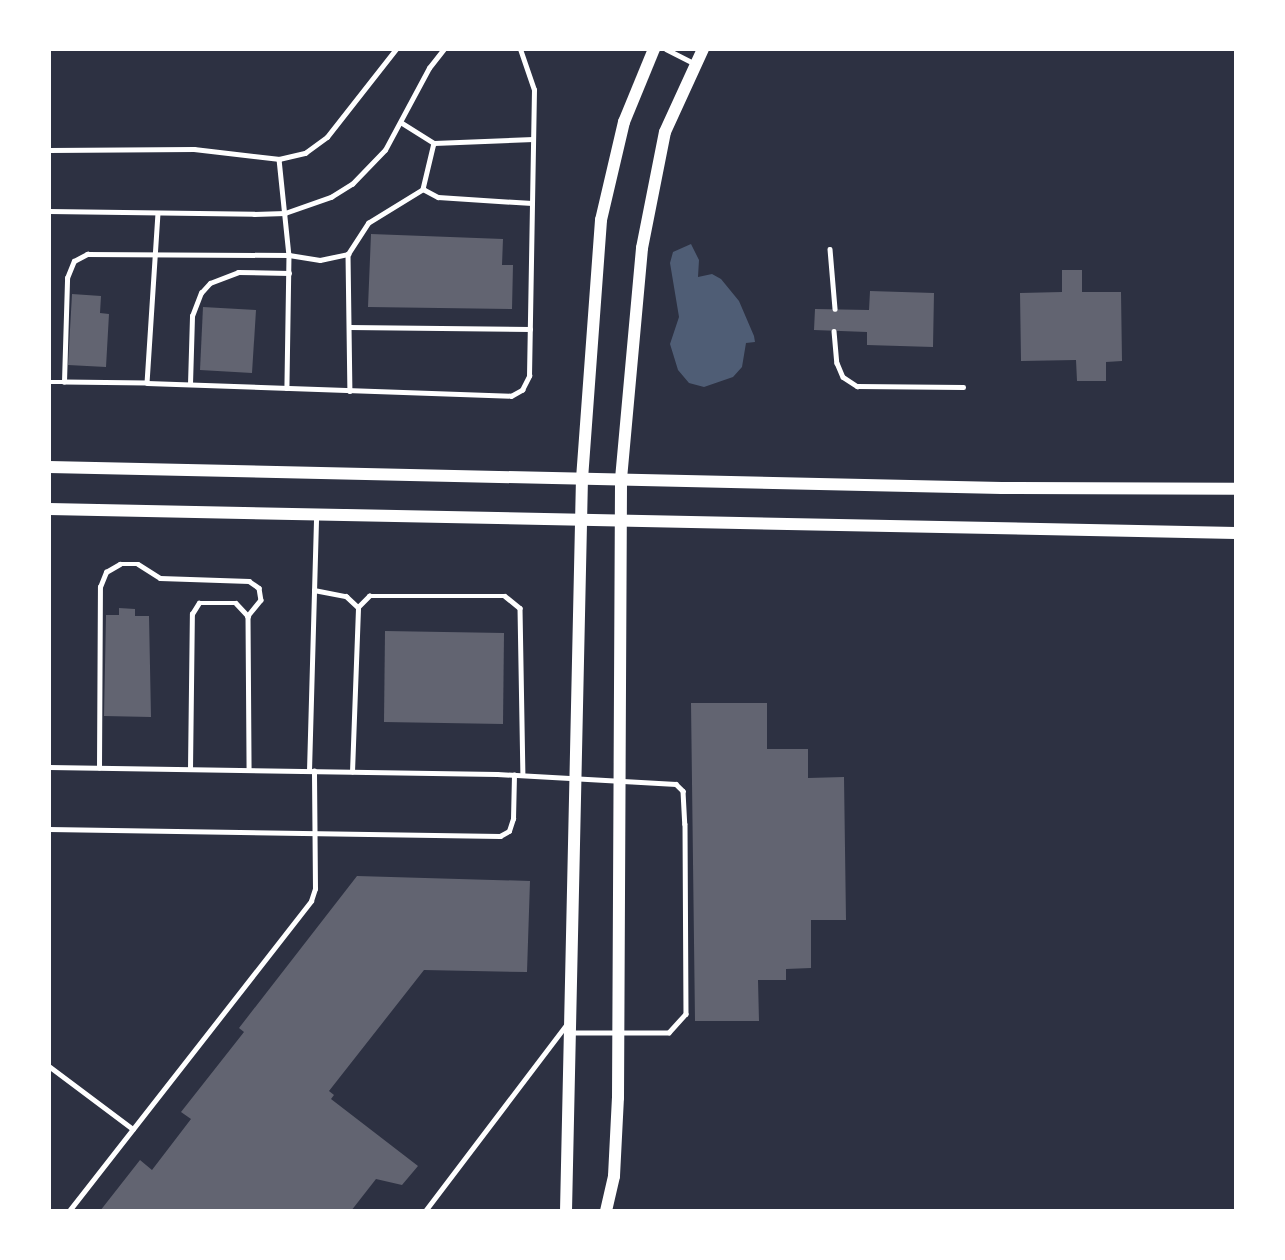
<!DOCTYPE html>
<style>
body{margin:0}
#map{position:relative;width:1285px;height:1260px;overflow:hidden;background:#2d3142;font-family:Karla,sans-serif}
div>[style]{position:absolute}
.water>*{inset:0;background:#4f5d75}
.building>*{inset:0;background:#626471}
.service>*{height:4.5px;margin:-2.25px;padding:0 2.25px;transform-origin:2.25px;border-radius:2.25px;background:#fff}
.tertiary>*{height:12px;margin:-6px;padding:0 6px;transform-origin:6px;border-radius:6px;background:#fff}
.secondary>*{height:12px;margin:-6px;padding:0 6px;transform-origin:6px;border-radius:6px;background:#fff}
span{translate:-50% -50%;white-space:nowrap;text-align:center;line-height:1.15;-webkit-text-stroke:6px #fff;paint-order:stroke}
.frame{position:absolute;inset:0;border:51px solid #fff;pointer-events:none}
</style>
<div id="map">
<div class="water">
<div style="clip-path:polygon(691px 244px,699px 260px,698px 277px,712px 274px,721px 279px,739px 301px,754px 336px,755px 342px,746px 343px,742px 367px,733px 377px,704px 387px,689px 383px,678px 370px,670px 344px,679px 317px,670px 263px,673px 252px)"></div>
</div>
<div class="building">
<div style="clip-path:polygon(371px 234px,503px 239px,502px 265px,513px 265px,512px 309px,368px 307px)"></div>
<div style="clip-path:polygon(1062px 270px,1082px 270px,1082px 292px,1121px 292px,1122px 361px,1106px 362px,1106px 381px,1077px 381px,1076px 360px,1021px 361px,1020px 293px,1062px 292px)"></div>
<div style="clip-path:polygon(870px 291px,934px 293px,933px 347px,867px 345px,867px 332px,814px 330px,815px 309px,869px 310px)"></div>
<div style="clip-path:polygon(72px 294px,101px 296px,100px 313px,109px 314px,106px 367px,68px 365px)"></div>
<div style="clip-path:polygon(203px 307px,256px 310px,252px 373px,200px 370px)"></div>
<div style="clip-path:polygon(119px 608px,135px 609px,135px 616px,149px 616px,151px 717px,104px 716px,106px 615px,119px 615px)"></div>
<div style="clip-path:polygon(385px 631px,504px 633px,503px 724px,384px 722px)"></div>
<div style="clip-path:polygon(691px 703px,767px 703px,767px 749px,808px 749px,808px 778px,844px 777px,846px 920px,811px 920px,811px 968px,786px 969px,786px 980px,758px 980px,759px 1021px,695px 1021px)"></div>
<div style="clip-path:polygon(357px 876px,530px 881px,527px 972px,424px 970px,329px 1091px,334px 1095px,331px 1099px,418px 1166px,402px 1185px,376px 1179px,351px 1211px,100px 1211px,140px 1160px,152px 1170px,191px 1119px,181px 1112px,244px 1032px,239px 1028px)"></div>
</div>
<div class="service">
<div style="left:666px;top:49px;width:31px;rotate:27deg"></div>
<div style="left:402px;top:123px;width:38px;rotate:32deg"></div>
<div style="left:434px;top:143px;width:99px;rotate:-2.3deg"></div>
<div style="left:434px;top:143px;width:47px;rotate:103.4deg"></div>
<div style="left:423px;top:189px;width:17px;rotate:28deg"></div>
<div style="left:438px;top:197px;width:94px;rotate:3.7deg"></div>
<div style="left:49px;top:150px;width:145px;rotate:-0.4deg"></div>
<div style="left:194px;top:149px;width:86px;rotate:6.7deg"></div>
<div style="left:279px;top:159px;width:27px;rotate:-13deg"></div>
<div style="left:305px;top:153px;width:27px;rotate:-36deg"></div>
<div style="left:327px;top:137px;width:112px;rotate:-51.9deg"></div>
<div style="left:279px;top:159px;width:97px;rotate:84.1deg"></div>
<div style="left:289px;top:255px;width:31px;rotate:9deg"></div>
<div style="left:320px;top:260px;width:29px;rotate:-12deg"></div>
<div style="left:348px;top:254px;width:137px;rotate:89.2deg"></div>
<div style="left:49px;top:211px;width:205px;rotate:0.8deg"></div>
<div style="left:254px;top:214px;width:31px;rotate:-2deg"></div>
<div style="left:285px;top:213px;width:49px;rotate:-19.2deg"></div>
<div style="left:331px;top:197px;width:25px;rotate:-32deg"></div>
<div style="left:352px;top:184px;width:47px;rotate:-45.9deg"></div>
<div style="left:385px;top:150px;width:93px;rotate:-61.8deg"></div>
<div style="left:429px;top:68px;width:24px;rotate:-52deg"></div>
<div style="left:158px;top:213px;width:170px;rotate:93.7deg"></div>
<div style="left:147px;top:383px;width:364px;rotate:2deg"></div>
<div style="left:511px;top:396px;width:13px;rotate:-29deg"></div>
<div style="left:522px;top:390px;width:16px;rotate:-63deg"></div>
<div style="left:529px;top:376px;width:286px;rotate:-89deg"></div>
<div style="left:534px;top:90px;width:43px;rotate:-108.9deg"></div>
<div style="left:830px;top:249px;width:60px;rotate:85.2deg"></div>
<div style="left:348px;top:254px;width:37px;rotate:-57deg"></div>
<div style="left:368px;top:223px;width:65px;rotate:-31.7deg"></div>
<div style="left:349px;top:327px;width:181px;rotate:0.6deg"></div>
<div style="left:834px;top:331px;width:32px;rotate:85deg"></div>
<div style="left:837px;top:363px;width:15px;rotate:67deg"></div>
<div style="left:843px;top:377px;width:17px;rotate:33deg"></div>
<div style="left:857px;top:386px;width:106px;rotate:0.5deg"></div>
<div style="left:49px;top:382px;width:15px"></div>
<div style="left:147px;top:383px;width:83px;rotate:-179.3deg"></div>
<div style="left:64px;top:382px;width:104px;rotate:-88.3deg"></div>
<div style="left:67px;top:278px;width:18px;rotate:-68deg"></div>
<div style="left:74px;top:261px;width:15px;rotate:-28deg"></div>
<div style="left:87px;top:254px;width:202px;rotate:0.3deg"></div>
<div style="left:289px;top:255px;width:133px;rotate:90.9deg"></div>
<div style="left:190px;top:384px;width:68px;rotate:-88.3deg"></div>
<div style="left:192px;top:316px;width:25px;rotate:-69deg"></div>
<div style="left:201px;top:293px;width:13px;rotate:-48deg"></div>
<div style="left:210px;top:283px;width:30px;rotate:-21deg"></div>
<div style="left:238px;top:272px;width:51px;rotate:1.1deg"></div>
<div style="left:314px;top:590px;width:33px;rotate:11deg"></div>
<div style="left:346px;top:596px;width:16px;rotate:43deg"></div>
<div style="left:49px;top:767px;width:448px;rotate:0.9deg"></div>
<div style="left:497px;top:774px;width:179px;rotate:3.2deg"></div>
<div style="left:676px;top:784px;width:10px;rotate:45deg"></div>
<div style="left:683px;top:791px;width:33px;rotate:87deg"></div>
<div style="left:685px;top:824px;width:190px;rotate:89.7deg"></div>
<div style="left:686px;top:1014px;width:25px;rotate:132deg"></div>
<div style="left:669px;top:1033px;width:96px;rotate:180deg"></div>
<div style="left:99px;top:768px;width:181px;rotate:-89.7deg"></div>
<div style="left:100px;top:587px;width:16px;rotate:-68deg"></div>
<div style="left:106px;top:572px;width:16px;rotate:-30deg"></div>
<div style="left:120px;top:564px;width:18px"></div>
<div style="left:138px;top:564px;width:26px;rotate:32deg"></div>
<div style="left:160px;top:578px;width:89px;rotate:1.9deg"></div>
<div style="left:249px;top:581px;width:12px;rotate:35deg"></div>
<div style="left:259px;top:588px;width:12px;rotate:81deg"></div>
<div style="left:261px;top:600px;width:21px;rotate:129deg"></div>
<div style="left:190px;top:769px;width:155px;rotate:-89.3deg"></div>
<div style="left:192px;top:614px;width:13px;rotate:-58deg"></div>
<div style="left:199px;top:603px;width:37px"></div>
<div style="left:236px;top:603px;width:18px;rotate:47deg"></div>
<div style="left:248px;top:616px;width:154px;rotate:89.6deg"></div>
<div style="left:309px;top:771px;width:256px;rotate:-88.4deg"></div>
<div style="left:352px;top:772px;width:165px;rotate:-87.9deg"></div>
<div style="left:358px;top:607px;width:16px;rotate:-45deg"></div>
<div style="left:369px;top:596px;width:136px"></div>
<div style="left:505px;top:596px;width:19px;rotate:39deg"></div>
<div style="left:520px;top:608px;width:167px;rotate:89deg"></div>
<div style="left:49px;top:829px;width:451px;rotate:0.9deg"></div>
<div style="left:500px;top:836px;width:10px;rotate:-29deg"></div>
<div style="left:509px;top:831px;width:13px;rotate:-72deg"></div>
<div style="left:513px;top:819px;width:44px;rotate:-88.7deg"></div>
<div style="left:49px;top:1066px;width:105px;rotate:36.9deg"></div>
<div style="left:69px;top:1211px;width:393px;rotate:-52deg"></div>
<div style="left:311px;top:901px;width:13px;rotate:-72deg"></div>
<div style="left:315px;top:889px;width:118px;rotate:-90.5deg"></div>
<div style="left:425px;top:1211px;width:235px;rotate:-52.8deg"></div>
</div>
<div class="tertiary">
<div style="left:566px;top:1211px;width:732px;rotate:-88.75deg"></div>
<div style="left:582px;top:479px;width:260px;rotate:-85.8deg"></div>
<div style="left:601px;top:220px;width:101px;rotate:-76.8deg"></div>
<div style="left:624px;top:122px;width:79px;rotate:-67.7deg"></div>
<div style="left:606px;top:1211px;width:36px;rotate:-77deg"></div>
<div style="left:614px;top:1176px;width:78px;rotate:-87.1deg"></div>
<div style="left:618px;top:1098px;width:619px;rotate:-89.72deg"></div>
<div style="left:621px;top:479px;width:232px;rotate:-84.8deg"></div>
<div style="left:642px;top:248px;width:118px;rotate:-78.8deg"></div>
<div style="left:665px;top:132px;width:91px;rotate:-65.4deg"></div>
</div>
<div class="secondary">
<div style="left:49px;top:467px;width:953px;rotate:1.26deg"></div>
<div style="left:1002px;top:488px;width:234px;rotate:0.2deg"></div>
<div style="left:49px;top:509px;width:1187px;rotate:1.16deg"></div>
</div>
<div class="frame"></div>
</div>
